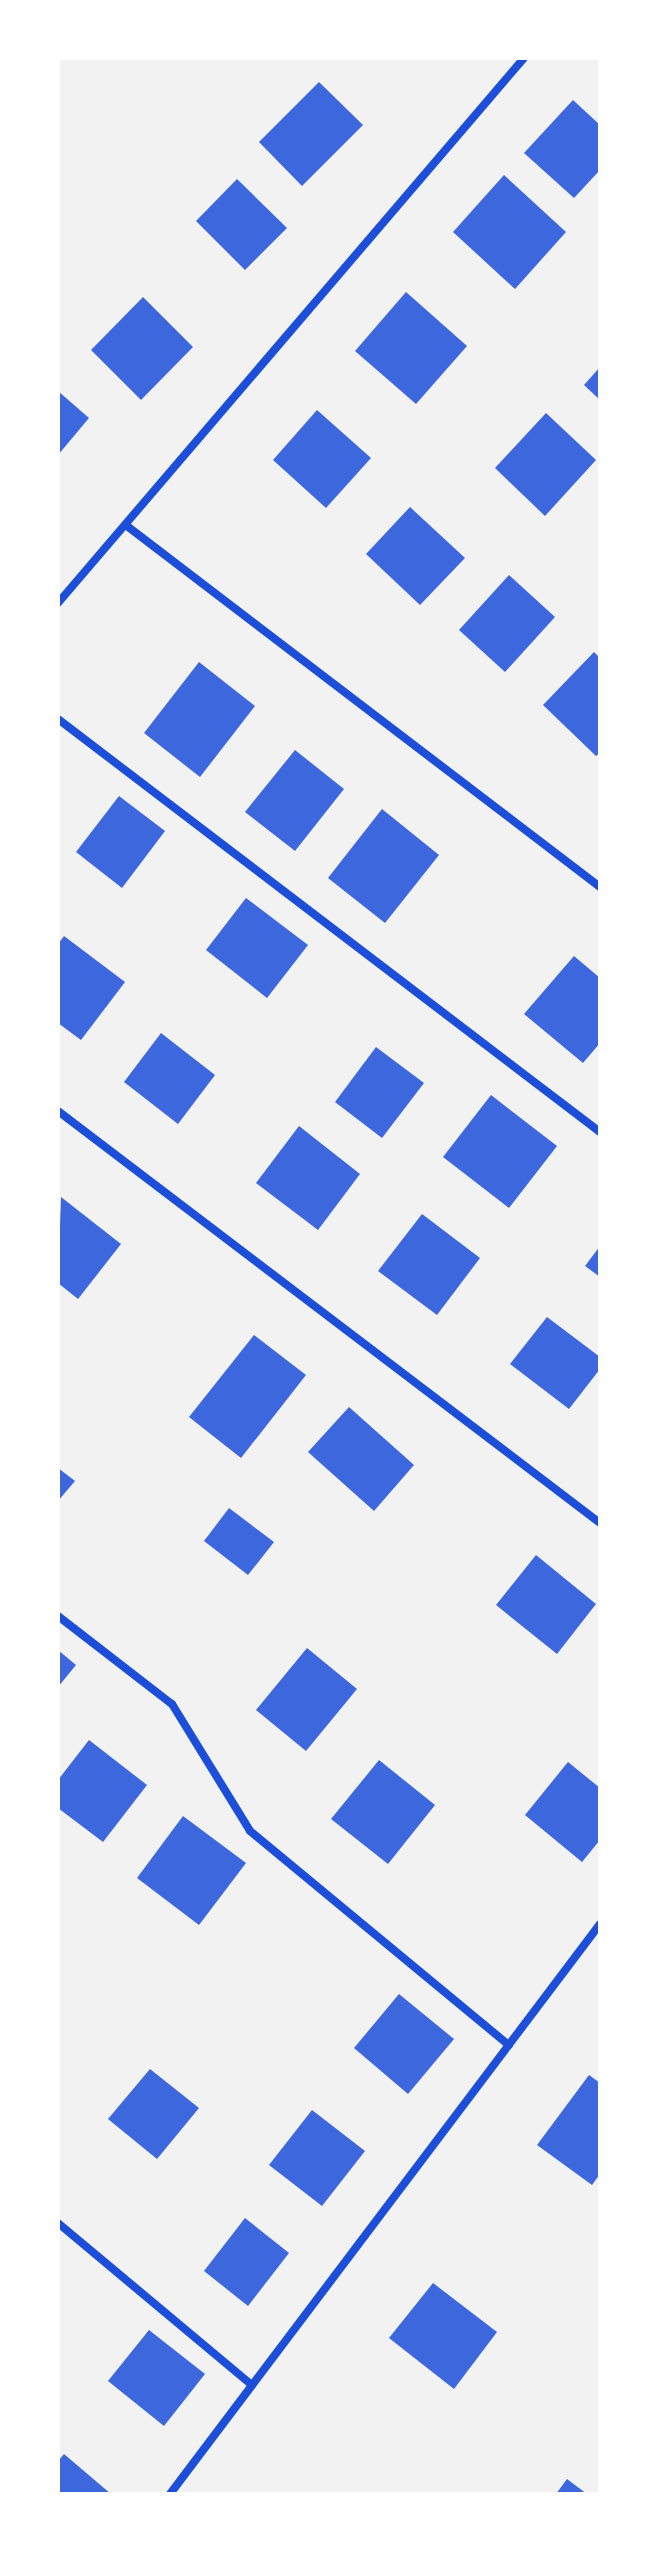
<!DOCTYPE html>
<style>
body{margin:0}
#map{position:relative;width:658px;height:2552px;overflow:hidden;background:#f2f2f2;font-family:"Fira Sans",sans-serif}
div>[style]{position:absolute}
.building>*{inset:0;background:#3d67dc}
.minor>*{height:8px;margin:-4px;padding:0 4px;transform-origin:4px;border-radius:4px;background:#1d4ed8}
span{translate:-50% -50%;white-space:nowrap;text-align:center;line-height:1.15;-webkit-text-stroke:8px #fff;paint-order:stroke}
.frame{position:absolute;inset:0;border:60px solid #fff;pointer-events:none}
</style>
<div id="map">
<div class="building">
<div style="clip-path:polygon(319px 82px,363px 125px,302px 186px,259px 142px)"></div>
<div style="clip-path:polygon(573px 100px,600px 125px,600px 170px,574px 198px,524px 153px)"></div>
<div style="clip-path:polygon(504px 175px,566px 232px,515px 289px,453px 232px)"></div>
<div style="clip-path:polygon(237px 179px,287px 228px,245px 270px,196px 221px)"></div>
<div style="clip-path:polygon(406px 292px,467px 346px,416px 404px,355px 351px)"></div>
<div style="clip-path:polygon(143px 297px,193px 347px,141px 400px,91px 350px)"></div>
<div style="clip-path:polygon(600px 367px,600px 400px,584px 385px)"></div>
<div style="clip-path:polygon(58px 391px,89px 418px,58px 455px)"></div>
<div style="clip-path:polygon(317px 410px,371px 458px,326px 508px,273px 460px)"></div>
<div style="clip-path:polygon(546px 413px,596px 460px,545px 516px,495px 468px)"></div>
<div style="clip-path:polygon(410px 507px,465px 558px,420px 605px,366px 554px)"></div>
<div style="clip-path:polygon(509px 575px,555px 617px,505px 672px,459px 630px)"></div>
<div style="clip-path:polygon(594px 652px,600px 658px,600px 753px,596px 756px,543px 705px)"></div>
<div style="clip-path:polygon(199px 662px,255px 706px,200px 777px,144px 733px)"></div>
<div style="clip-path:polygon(295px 750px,344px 789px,295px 851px,245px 812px)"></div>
<div style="clip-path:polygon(119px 796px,165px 831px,122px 888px,76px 852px)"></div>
<div style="clip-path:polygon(382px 809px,439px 855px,385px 923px,328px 878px)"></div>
<div style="clip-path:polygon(246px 898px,308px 945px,267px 998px,206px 950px)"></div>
<div style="clip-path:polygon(64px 936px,125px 982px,81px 1040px,58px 1023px,58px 944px)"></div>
<div style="clip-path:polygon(574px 956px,600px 978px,600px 1043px,583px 1063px,524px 1014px)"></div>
<div style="clip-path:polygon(161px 1033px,215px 1075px,178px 1124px,124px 1082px)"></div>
<div style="clip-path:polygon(376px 1047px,424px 1083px,382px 1138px,335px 1102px)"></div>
<div style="clip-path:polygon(491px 1095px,557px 1146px,509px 1208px,443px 1157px)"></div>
<div style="clip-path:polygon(299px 1126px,360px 1174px,318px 1230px,256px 1183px)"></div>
<div style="clip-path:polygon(61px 1197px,121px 1244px,78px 1299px,58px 1283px)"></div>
<div style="clip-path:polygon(422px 1214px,480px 1258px,437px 1315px,378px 1271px)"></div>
<div style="clip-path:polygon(600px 1246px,600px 1277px,585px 1266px)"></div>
<div style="clip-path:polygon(547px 1317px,600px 1357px,600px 1369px,569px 1409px,510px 1364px)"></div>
<div style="clip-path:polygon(254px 1335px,306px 1375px,241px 1458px,189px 1417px)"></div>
<div style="clip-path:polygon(349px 1407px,414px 1465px,374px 1511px,308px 1452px)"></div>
<div style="clip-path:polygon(58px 1468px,75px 1481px,58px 1501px)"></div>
<div style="clip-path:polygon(229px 1508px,274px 1542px,248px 1575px,204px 1541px)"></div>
<div style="clip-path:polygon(536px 1555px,596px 1604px,557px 1654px,496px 1605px)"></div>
<div style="clip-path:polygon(307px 1648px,357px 1689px,306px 1751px,256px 1710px)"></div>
<div style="clip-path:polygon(58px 1650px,76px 1665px,58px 1687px)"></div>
<div style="clip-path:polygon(89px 1740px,147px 1785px,103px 1842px,58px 1808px,58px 1780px)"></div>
<div style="clip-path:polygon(379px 1760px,435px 1805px,388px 1864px,331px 1819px)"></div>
<div style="clip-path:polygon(568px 1762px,600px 1788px,600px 1840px,582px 1862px,525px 1815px)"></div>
<div style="clip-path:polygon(183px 1816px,246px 1863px,199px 1925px,137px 1878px)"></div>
<div style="clip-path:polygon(399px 1994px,454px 2039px,408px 2094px,354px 2048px)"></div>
<div style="clip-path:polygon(150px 2069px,199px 2108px,157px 2159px,108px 2119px)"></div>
<div style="clip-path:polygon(589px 2075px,600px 2083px,600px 2174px,592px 2185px,537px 2145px)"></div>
<div style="clip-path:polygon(312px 2110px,365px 2151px,322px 2206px,269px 2165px)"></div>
<div style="clip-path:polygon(245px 2218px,289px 2253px,248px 2306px,204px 2271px)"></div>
<div style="clip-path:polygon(433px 2283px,497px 2332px,454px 2389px,389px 2338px)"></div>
<div style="clip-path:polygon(149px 2330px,205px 2374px,164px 2426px,108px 2381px)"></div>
<div style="clip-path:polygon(64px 2454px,111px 2494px,58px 2494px,58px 2461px)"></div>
<div style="clip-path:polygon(567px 2479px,587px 2494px,556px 2494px)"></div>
</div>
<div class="minor">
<div style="left:127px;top:526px;width:595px;rotate:37.35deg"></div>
<div style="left:58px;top:603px;width:717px;rotate:-49.47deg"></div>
<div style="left:58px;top:719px;width:681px;rotate:37.31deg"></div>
<div style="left:58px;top:1111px;width:681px;rotate:37.24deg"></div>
<div style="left:58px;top:1616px;width:144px;rotate:37.7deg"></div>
<div style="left:172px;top:1704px;width:149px;rotate:58.4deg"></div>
<div style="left:250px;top:1831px;width:336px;rotate:39.6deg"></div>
<div style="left:58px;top:2223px;width:253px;rotate:39.9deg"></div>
<div style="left:170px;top:2494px;width:714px;rotate:-52.97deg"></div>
</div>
<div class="frame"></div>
</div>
